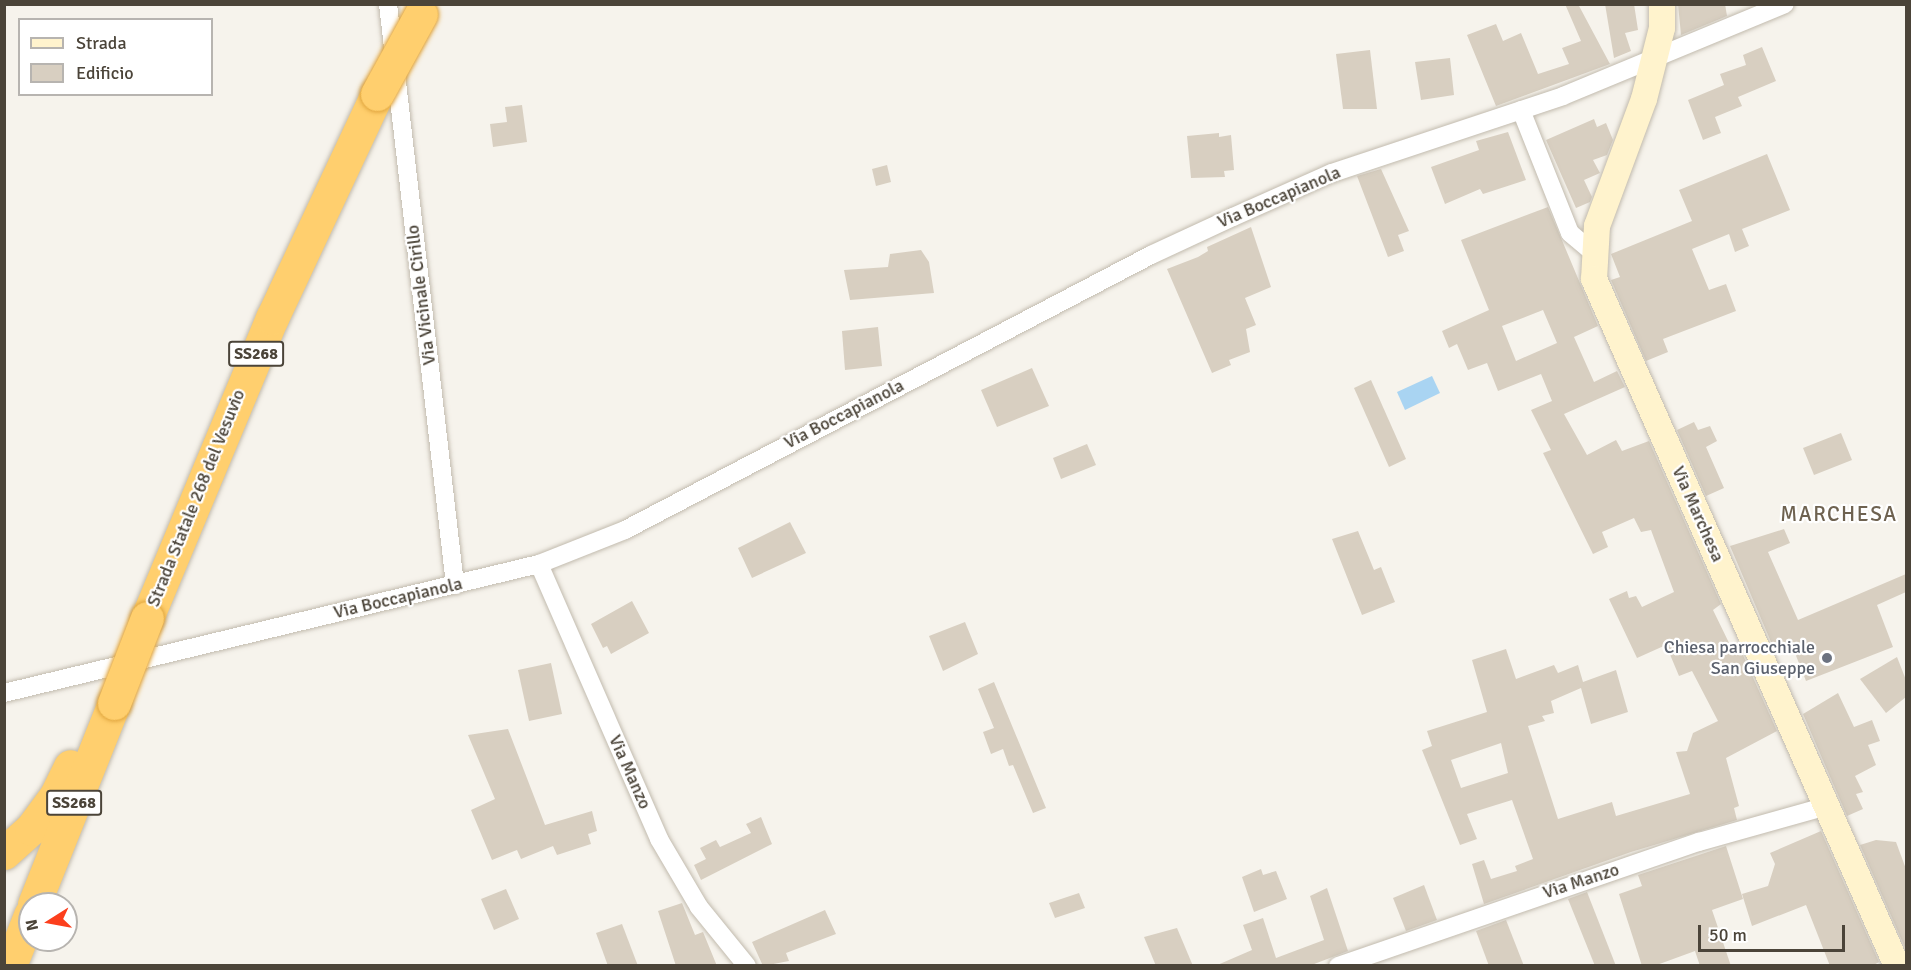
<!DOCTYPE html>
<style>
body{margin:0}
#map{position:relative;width:1911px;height:970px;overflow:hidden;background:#f6f3ec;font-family:Signika,sans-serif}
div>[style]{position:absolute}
.water>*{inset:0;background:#a9d4f2}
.building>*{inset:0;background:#d8cfc1}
.roads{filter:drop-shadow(0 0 2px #c2bbae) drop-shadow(0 0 2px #c2bbae)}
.street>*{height:18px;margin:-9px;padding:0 9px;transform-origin:9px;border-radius:9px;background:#fff}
.secondary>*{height:26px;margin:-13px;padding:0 13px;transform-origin:13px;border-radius:13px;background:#fff3cd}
.highway>*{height:33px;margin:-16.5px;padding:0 16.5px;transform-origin:16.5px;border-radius:16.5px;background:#ffcf6e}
.bridges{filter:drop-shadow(0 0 2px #e0a43c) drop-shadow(0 0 2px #e0a43c)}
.highway-bridge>*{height:33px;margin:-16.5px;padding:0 16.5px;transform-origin:16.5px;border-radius:16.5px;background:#ffcf6e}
.dots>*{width:16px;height:16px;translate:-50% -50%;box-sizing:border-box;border:3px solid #fff;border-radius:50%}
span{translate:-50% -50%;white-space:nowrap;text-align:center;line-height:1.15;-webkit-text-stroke:4.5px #fff;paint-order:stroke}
.shield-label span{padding:2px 4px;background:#fff;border:2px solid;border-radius:4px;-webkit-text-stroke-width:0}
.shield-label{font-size:16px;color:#4b4439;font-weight:700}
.street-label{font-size:18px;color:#4b4439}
.worship-label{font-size:18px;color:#5b616d}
.right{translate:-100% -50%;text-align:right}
.quarter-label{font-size:21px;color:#6e6250;letter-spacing:1.5px}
.frame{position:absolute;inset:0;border:6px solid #4b4439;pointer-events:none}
.legend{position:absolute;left:18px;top:18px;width:195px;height:78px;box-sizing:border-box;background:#fff;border:2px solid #b7b4b0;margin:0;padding:8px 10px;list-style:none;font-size:18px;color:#4b4439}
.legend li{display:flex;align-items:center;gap:12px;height:30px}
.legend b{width:30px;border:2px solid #b7b4b0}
.north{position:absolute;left:18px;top:892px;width:60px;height:60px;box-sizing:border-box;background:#fff;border:2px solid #b7b4b0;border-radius:50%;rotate:259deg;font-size:16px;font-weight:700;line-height:24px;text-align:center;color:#4b4439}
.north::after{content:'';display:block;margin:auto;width:21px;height:27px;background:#fc3f1d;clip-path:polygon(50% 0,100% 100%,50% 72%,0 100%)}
.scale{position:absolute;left:1698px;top:925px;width:147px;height:27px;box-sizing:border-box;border:3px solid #4b4439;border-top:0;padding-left:8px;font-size:18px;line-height:21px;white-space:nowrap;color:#4b4439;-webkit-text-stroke:4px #fff;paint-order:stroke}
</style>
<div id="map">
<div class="water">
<div style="clip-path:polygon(1432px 376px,1440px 393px,1405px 410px,1397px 392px)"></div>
</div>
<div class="building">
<div style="clip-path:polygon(1565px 4px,1578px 4px,1610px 64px,1496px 106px,1467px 35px,1496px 24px,1503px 41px,1521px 33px,1538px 74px,1569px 64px,1562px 48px,1581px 41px)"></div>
<div style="clip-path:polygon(1605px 4px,1634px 4px,1638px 30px,1625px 33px,1631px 51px,1614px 58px)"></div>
<div style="clip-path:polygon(1678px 4px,1725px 4px,1727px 16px,1681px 35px)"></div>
<div style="clip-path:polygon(1762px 47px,1776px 81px,1738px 97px,1742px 106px,1715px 117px,1721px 133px,1703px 140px,1688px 100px,1724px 85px,1720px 74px,1746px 65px,1743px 55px)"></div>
<div style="clip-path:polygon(1370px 50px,1377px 109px,1343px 109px,1336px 54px)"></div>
<div style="clip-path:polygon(1450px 58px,1454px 95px,1421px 100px,1415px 62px)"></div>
<div style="clip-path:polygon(522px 105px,527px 142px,493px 147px,490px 124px,507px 122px,505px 107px)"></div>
<div style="clip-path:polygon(1594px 119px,1597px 127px,1606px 123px,1613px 140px,1607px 155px,1593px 160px,1600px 173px,1584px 180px,1592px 197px,1590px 202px,1576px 208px,1546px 140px)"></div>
<div style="clip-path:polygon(1508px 132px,1526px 180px,1483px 194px,1480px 189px,1445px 204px,1431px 167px,1479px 150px,1476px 141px)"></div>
<div style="clip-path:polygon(1219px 133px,1219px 137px,1231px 135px,1234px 170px,1224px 171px,1225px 177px,1191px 178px,1187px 136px)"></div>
<div style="clip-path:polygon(1767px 154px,1790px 210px,1742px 229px,1749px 246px,1735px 252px,1729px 234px,1692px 249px,1709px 290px,1726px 284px,1736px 311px,1663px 339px,1668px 352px,1646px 361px,1611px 280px,1620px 277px,1611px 254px,1692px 221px,1679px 190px)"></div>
<div style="clip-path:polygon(887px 165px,891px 182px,876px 186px,872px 169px)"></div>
<div style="clip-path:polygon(1381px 169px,1409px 231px,1398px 235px,1404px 251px,1388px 257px,1357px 176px)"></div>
<div style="clip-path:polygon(evenodd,1548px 207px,1598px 326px,1574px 337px,1594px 382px,1617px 371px,1625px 387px,1564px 414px,1587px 455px,1616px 440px,1622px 451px,1649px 441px,1721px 604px,1713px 610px,1731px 647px,1738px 644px,1777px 731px,1726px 758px,1739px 806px,1734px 808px,1737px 820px,1631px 852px,1484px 904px,1472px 864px,1484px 860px,1491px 879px,1517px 871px,1515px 866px,1533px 859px,1512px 800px,1467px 814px,1477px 839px,1460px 845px,1422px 750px,1432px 746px,1427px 731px,1487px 712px,1472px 660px,1506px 649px,1516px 679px,1554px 665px,1558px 673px,1578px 665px,1583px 682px,1616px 670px,1628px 712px,1591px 724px,1581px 688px,1551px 701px,1554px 713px,1542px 716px,1545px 721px,1528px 726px,1558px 819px,1612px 802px,1616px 816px,1690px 794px,1676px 752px,1687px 751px,1693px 733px,1718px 721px,1692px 671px,1679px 676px,1666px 645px,1637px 658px,1609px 599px,1627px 591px,1629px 598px,1636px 596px,1642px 607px,1674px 592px,1651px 530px,1641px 532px,1634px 518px,1602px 532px,1608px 547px,1593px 554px,1543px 453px,1551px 450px,1531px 410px,1552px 401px,1541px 374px,1498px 391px,1487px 363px,1468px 370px,1457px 344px,1449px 348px,1442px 331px,1489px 310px,1461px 240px,1548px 207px,1543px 310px,1557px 343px,1516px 361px,1502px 326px,1543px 310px,1548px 207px,1501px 743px,1508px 773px,1461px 788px,1451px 760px,1501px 743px)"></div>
<div style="clip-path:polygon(1251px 227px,1271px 287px,1245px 298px,1256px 325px,1246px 329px,1250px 352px,1229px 360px,1231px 365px,1212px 373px,1167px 269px,1198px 257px,1208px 251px,1207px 247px)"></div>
<div style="clip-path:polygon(921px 250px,929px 262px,934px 293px,850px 300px,844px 270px,888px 267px,890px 254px)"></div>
<div style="clip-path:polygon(878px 327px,882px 366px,845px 370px,842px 331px)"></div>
<div style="clip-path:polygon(1032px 368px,1049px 406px,997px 427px,981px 390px)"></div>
<div style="clip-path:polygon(1371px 380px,1406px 459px,1389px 467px,1354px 388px)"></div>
<div style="clip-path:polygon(1694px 422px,1698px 430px,1710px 426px,1717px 441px,1706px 447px,1724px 488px,1706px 496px,1677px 430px)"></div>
<div style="clip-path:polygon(1841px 433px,1852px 460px,1814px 475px,1803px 448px)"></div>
<div style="clip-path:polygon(1087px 444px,1096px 465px,1061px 479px,1053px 458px)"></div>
<div style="clip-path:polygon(790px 522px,806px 553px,752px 578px,738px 548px)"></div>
<div style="clip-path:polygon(1784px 529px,1790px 543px,1768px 552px,1798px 620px,1906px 574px,1906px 592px,1877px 605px,1893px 647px,1806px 681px,1791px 643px,1774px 649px,1730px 546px)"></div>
<div style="clip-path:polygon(1358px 531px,1374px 570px,1381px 567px,1395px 602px,1362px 615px,1332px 539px)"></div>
<div style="clip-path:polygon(632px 601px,649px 633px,611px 654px,607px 646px,603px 648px,591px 624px)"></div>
<div style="clip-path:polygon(965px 622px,978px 654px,943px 671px,929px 636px)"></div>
<div style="clip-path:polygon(1897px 657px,1906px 680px,1906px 697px,1886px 713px,1860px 679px)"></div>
<div style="clip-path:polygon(551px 663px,562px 714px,529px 721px,518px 670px)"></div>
<div style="clip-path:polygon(994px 682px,1046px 808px,1033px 813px,1013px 765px,1009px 766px,1003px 749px,991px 754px,983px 732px,994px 728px,978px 689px)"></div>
<div style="clip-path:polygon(1838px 693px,1854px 727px,1872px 720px,1880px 741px,1868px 745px,1876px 765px,1855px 776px,1863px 792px,1856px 794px,1863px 809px,1847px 816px,1803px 714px)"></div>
<div style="clip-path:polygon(508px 729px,545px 825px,592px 811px,597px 831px,588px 834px,591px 844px,557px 855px,553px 846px,521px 859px,517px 850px,492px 860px,471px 810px,495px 799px,468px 735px)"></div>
<div style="clip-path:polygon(761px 817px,772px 844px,701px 880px,694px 865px,706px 859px,700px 848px,716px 840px,720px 847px,751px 833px,746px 824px)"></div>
<div style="clip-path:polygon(1821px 831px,1879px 962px,1872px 966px,1830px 966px,1806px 905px,1752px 926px,1742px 894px,1768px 886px,1775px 864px,1770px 853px)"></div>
<div style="clip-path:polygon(1876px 840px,1896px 842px,1906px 869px,1906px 950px,1860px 845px)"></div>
<div style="clip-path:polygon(1726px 846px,1743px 899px,1712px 910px,1731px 966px,1700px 966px,1695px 951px,1654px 966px,1642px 966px,1619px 894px,1642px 886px,1638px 875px)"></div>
<div style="clip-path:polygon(1261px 869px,1263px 875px,1276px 871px,1287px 899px,1254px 912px,1242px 877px)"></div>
<div style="clip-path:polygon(1424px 885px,1437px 920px,1406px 931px,1393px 898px)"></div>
<div style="clip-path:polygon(1327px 888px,1348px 951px,1309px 966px,1215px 966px,1252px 950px,1243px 925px,1263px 918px,1276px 958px,1324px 940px,1310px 896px)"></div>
<div style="clip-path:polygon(506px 889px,519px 919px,494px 930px,481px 899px)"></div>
<div style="clip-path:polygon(1587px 892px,1616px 966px,1595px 966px,1568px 899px)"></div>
<div style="clip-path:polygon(1079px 893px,1085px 908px,1055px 918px,1049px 903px)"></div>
<div style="clip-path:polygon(682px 903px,695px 935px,703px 932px,717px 966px,676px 966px,658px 911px)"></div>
<div style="clip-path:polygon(825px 910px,836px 934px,786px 953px,789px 961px,763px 966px,752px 942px)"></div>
<div style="clip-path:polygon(1506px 920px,1524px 966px,1489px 966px,1476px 931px)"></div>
<div style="clip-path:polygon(622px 924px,638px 966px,608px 966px,596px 933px)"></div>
<div style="clip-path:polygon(1177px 928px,1193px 966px,1156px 966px,1144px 937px)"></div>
</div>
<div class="roads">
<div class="street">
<div style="left:388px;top:4px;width:585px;rotate:83.42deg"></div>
<div style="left:1521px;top:110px;width:132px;rotate:68.3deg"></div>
<div style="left:1570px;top:233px;width:30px;rotate:40deg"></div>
<div style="left:539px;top:564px;width:300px;rotate:66.4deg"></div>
<div style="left:659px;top:839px;width:79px;rotate:59.5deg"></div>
<div style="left:699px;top:907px;width:76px;rotate:50.9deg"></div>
<div style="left:4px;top:693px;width:550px;rotate:-13.56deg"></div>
<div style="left:539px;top:564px;width:92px;rotate:-21.6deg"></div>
<div style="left:625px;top:530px;width:594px;rotate:-27.6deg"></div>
<div style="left:1151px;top:255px;width:90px;rotate:-24.9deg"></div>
<div style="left:1233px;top:217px;width:108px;rotate:-24deg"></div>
<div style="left:1332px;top:173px;width:243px;rotate:-18.4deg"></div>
<div style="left:1563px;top:96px;width:240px;rotate:-22.5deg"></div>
<div style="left:1338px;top:966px;width:382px;rotate:-19deg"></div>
<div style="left:1699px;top:842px;width:133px;rotate:-15.7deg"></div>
</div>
<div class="secondary">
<div style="left:1662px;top:4px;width:24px;rotate:90deg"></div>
<div style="left:1662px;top:28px;width:73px;rotate:104.2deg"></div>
<div style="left:1644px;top:99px;width:135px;rotate:110.3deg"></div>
<div style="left:1597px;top:226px;width:53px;rotate:93.2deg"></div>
<div style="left:1594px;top:279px;width:751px;rotate:66.2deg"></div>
</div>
<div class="highway">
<div style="left:147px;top:618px;width:325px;rotate:-67.4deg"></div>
<div style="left:272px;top:318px;width:247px;rotate:-64.9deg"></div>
<div style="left:4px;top:853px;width:36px;rotate:-42deg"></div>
<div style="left:31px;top:829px;width:42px;rotate:-53.7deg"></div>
<div style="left:56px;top:795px;width:32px;rotate:-64deg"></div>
<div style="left:34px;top:904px;width:216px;rotate:-68.3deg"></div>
<div style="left:10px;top:966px;width:55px;rotate:-68.6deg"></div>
</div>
</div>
<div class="bridges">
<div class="highway-bridge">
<div style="left:377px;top:94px;width:91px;rotate:-61.2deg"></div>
<div style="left:114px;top:703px;width:91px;rotate:-68.8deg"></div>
</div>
</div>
<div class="dots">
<div style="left:1827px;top:658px;background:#6b7280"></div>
</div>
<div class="shield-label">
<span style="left:256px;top:354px">SS268</span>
<span style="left:74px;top:803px">SS268</span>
</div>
<div class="street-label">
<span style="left:1279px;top:197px;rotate:-23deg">Via Boccapianola</span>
<span style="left:421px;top:295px;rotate:-97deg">Via Vicinale Cirillo</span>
<span style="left:844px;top:414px;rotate:-27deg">Via Boccapianola</span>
<span style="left:196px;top:498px;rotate:-68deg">Strada Statale 268 del Vesuvio</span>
<span style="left:1698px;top:514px;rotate:66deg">Via Marchesa</span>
<span style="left:398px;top:598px;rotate:-13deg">Via Boccapianola</span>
<span style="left:630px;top:772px;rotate:66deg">Via Manzo</span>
<span style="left:1581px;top:881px;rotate:-18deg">Via Manzo</span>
</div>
<div class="worship-label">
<span class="right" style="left:1815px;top:658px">Chiesa parrocchiale<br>San Giuseppe</span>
</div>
<div class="quarter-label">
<span style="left:1839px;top:514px">MARCHESA</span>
</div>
<div class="frame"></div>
<ul class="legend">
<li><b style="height:8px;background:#fff3cd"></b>Strada</li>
<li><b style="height:16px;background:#d8cfc1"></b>Edificio</li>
</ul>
<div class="north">N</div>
<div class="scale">50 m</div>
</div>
